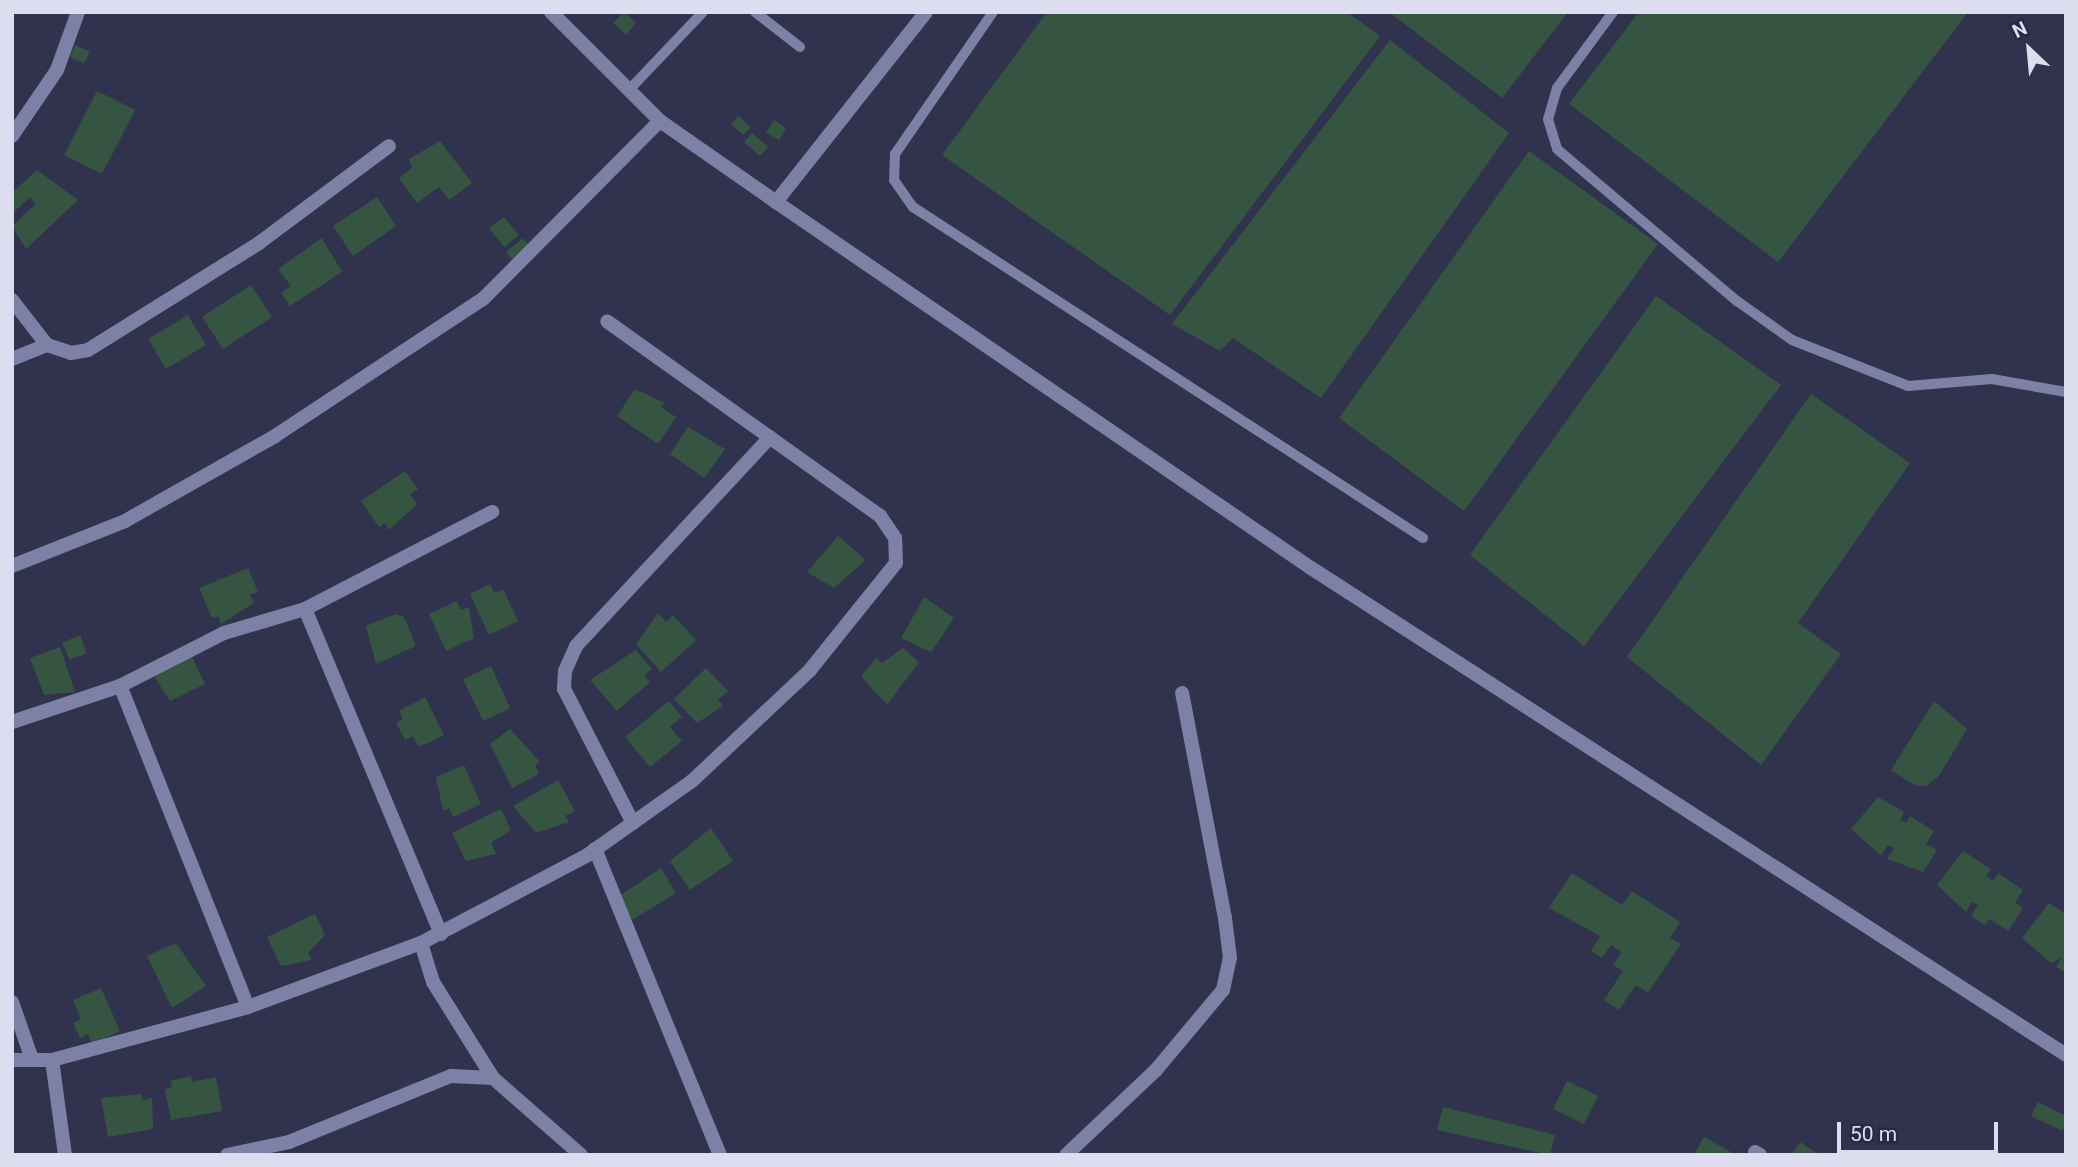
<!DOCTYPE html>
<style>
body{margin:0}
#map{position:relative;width:2078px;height:1167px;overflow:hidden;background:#31334e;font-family:Roboto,sans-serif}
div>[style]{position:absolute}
.building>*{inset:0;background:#355442}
.service>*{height:10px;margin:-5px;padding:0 5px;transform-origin:5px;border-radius:5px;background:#7e81a6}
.minor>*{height:14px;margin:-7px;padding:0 7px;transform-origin:7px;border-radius:7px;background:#7e81a6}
span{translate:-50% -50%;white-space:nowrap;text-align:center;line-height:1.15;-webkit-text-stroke:5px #272943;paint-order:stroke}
.frame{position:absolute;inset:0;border:14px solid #dcdef0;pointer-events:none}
.north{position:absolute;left:1994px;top:14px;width:70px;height:70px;-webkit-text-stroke:5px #272943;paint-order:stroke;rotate:334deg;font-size:19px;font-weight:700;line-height:28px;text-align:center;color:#dcdef0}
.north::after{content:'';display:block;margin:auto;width:24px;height:32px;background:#dcdef0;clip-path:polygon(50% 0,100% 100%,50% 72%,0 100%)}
.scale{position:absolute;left:1837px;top:1122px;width:161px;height:32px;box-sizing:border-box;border:4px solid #dcdef0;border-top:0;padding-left:9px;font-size:21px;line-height:24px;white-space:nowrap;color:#dcdef0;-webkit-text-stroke:5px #272943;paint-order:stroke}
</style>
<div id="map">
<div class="building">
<div style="clip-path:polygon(624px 12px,636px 23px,626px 35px,613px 23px)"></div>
<div style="clip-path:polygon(1047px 12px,1347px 12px,1380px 36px,1170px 315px,942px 155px)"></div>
<div style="clip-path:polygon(1389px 12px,1568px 12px,1502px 98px)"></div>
<div style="clip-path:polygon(1639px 12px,1968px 12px,1778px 262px,1569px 104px)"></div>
<div style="clip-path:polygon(1390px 40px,1509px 133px,1321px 398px,1233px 338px,1220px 351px,1172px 324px)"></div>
<div style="clip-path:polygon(75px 45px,90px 52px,84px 63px,70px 57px)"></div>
<div style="clip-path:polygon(97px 91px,135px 110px,102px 174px,64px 155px)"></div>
<div style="clip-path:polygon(738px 116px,751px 127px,744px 135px,731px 125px)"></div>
<div style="clip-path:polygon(774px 120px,786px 128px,779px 140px,766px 133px)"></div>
<div style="clip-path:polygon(752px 133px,768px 147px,760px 156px,744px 142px)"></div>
<div style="clip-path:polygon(440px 141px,472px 183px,449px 200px,439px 187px,417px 203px,399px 178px,412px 168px,409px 159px)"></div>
<div style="clip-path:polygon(1529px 151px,1658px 244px,1464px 511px,1339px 418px)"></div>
<div style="clip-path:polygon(37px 170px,78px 200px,26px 249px,12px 226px,36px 204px,30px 197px,12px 214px,12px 193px)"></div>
<div style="clip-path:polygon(377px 197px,396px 226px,353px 256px,333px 226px)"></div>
<div style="clip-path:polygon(504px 217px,519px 235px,504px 247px,489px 228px)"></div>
<div style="clip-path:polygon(322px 238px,342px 272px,290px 306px,281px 293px,291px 286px,278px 269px)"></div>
<div style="clip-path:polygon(523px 238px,532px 249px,515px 263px,506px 252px)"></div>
<div style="clip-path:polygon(251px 285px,272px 317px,223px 349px,202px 317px)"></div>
<div style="clip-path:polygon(1656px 296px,1781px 385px,1584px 646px,1470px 555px)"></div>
<div style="clip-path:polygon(188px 315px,206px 345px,166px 369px,148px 339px)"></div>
<div style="clip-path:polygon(635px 389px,665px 403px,661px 407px,676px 417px,658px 444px,617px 416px)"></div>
<div style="clip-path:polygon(1811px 394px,1910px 463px,1798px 623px,1841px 654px,1761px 765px,1627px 657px)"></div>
<div style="clip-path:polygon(688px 427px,725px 449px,704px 478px,670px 454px)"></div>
<div style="clip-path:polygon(405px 471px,418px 489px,410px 494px,417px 504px,389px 530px,385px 523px,379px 527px,361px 501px)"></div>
<div style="clip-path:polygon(838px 536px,866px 560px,834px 588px,807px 572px)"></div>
<div style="clip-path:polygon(248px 568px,258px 592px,250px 595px,254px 603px,221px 624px,218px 616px,212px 618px,199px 588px)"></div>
<div style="clip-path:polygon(490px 584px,494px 593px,503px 589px,518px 621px,489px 635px,470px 594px)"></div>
<div style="clip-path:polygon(924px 597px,954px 618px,931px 652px,901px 638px)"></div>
<div style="clip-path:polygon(457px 601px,461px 610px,469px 607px,474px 638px,446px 651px,429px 614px)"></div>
<div style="clip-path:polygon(658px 613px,666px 622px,673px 615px,696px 640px,661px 672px,636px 644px)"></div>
<div style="clip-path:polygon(396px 614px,404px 617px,416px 646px,376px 664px,366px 626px)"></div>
<div style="clip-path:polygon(80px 635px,87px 653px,70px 660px,62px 643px)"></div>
<div style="clip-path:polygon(60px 647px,75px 692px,44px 695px,30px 658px)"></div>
<div style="clip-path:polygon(903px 648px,919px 662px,887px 705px,861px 676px,876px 658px,882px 663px)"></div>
<div style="clip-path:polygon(636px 650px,652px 669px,644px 676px,650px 682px,617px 711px,590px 680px)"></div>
<div style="clip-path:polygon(191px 655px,205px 684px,170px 701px,152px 673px)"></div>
<div style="clip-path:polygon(491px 666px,510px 708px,483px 721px,463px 679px)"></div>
<div style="clip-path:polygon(706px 668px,728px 691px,718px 700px,723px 706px,697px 723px,674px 699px)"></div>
<div style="clip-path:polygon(425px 697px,444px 735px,419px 747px,413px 736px,405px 740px,396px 723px,403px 719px,399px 711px)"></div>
<div style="clip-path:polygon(669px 701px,682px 717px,670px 727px,682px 741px,650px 767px,625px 737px)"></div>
<div style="clip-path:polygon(1934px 701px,1967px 729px,1939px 776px,1926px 786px,1916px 786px,1891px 770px)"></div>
<div style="clip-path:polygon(510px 729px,540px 762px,535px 765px,539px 774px,512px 788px,490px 744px)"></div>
<div style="clip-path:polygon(464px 765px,481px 804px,453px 817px,449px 808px,443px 811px,436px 777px)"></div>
<div style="clip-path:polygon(558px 780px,575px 811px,565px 816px,569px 822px,536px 833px,513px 806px)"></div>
<div style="clip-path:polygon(1878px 797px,1904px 812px,1900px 820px,1906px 823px,1910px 816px,1934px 831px,1926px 844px,1937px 850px,1923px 872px,1887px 859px,1894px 848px,1888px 845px,1881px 855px,1851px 829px)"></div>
<div style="clip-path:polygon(501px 809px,511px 830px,491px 843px,496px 854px,466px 861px,452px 833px)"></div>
<div style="clip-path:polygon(711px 828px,733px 861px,690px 890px,670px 861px)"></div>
<div style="clip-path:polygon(1963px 851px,1991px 869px,1986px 876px,1993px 881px,1998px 873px,2023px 890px,2015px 903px,2023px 908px,2008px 931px,1989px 919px,1985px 925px,1971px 916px,1978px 905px,1972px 902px,1966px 912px,1937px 885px)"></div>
<div style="clip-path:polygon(661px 868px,676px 893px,632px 920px,618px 897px)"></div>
<div style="clip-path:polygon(1572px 873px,1622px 905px,1632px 891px,1680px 922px,1670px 938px,1681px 944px,1648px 993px,1636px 985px,1619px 1010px,1604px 1000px,1623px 971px,1613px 965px,1622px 952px,1611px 945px,1602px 958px,1591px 951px,1600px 936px,1549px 908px)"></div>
<div style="clip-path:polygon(2049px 903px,2066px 914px,2066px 973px,2056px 967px,2062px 957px,2051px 963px,2022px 938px)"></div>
<div style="clip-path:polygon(315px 914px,325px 935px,308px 953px,312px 960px,281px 966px,267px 937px)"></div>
<div style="clip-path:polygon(176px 943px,206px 986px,172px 1008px,147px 956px)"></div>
<div style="clip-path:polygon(101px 988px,120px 1031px,92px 1044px,88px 1034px,80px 1038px,73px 1023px,81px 1019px,73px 1000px)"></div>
<div style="clip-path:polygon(191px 1076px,192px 1082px,216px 1077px,222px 1111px,171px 1120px,165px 1089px,172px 1088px,170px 1081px)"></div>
<div style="clip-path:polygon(1567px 1081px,1598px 1096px,1584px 1124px,1553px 1109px)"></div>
<div style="clip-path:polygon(141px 1094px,143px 1100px,152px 1098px,153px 1129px,108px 1137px,101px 1098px)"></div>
<div style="clip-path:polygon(2038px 1102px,2066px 1116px,2063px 1131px,2031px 1116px)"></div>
<div style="clip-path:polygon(1443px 1107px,1555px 1135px,1550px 1155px,1437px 1130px)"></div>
<div style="clip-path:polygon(1704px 1137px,1736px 1155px,1694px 1155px)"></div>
<div style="clip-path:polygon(1800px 1142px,1820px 1155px,1792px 1155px)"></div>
</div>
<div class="service">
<div style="left:755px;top:12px;width:57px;rotate:37.9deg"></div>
<div style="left:993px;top:12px;width:173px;rotate:124.6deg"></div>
<div style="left:895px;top:154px;width:26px;rotate:92deg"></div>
<div style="left:894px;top:180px;width:33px;rotate:55deg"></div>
<div style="left:913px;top:207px;width:608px;rotate:32.98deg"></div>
<div style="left:1613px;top:12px;width:94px;rotate:126.4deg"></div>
<div style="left:1557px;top:88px;width:32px;rotate:106deg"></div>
<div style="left:1548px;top:119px;width:31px;rotate:73deg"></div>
<div style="left:1557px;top:149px;width:236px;rotate:40.2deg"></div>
<div style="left:1737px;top:301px;width:67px;rotate:35.3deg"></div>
<div style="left:1792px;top:340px;width:125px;rotate:21.6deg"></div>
<div style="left:1908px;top:386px;width:84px;rotate:-4.8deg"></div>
<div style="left:1992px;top:379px;width:75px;rotate:10deg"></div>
<div style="left:628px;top:91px;width:109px;rotate:-46.5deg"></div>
</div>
<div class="minor">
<div style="left:551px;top:12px;width:154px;rotate:45deg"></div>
<div style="left:660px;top:121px;width:141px;rotate:34.9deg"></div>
<div style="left:776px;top:202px;width:648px;rotate:34.38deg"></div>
<div style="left:1311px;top:568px;width:898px;rotate:32.82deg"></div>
<div style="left:12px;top:136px;width:80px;rotate:-55.7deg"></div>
<div style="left:57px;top:70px;width:62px;rotate:-70.1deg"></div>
<div style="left:776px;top:202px;width:242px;rotate:-51.7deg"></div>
<div style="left:12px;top:300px;width:57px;rotate:52.1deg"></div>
<div style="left:47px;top:345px;width:25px;rotate:18deg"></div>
<div style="left:71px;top:353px;width:17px;rotate:-10deg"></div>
<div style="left:88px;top:350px;width:202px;rotate:-32deg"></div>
<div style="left:259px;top:243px;width:162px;rotate:-36.7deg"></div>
<div style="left:12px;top:359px;width:38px;rotate:-22deg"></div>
<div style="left:12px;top:566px;width:122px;rotate:-21.7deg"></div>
<div style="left:125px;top:521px;width:172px;rotate:-29.5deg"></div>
<div style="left:275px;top:436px;width:249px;rotate:-33.4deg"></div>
<div style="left:483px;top:299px;width:251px;rotate:-45.2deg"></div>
<div style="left:12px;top:722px;width:114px;rotate:-18.4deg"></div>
<div style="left:633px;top:823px;width:151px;rotate:-117.2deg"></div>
<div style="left:564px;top:689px;width:18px;rotate:-87deg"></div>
<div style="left:565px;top:671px;width:27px;rotate:-66deg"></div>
<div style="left:576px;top:646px;width:285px;rotate:-47.1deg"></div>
<div style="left:595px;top:849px;width:331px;rotate:67.8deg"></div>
<div style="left:441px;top:934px;width:352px;rotate:-112.7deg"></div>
<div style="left:305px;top:609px;width:211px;rotate:-27.4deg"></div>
<div style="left:421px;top:943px;width:187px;rotate:-27.8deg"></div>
<div style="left:586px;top:856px;width:130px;rotate:-35.3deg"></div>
<div style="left:692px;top:781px;width:162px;rotate:-43.2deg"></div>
<div style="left:810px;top:670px;width:137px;rotate:-51.2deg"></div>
<div style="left:896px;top:563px;width:25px;rotate:-92deg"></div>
<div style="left:895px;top:538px;width:27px;rotate:-124deg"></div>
<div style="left:880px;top:516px;width:335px;rotate:-144.5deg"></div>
<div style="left:12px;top:1002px;width:60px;rotate:70.7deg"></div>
<div style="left:248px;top:1007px;width:346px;rotate:-111.7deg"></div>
<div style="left:120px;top:686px;width:117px;rotate:-27deg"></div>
<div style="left:224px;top:633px;width:84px;rotate:-16.5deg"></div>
<div style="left:12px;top:1060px;width:40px"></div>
<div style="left:52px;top:1060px;width:203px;rotate:-15.1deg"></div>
<div style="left:248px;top:1007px;width:184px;rotate:-20.3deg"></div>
<div style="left:421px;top:943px;width:41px;rotate:72.9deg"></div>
<div style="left:433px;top:982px;width:113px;rotate:58deg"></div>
<div style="left:493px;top:1078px;width:117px;rotate:41.2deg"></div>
<div style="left:52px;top:1060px;width:96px;rotate:82.2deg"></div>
<div style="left:1755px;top:1152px;width:6px;rotate:31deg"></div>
<div style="left:227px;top:1155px;width:63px;rotate:-11.8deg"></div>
<div style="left:289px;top:1142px;width:175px;rotate:-22.2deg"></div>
<div style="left:451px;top:1076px;width:42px;rotate:2.7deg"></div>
<div style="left:1066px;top:1155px;width:124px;rotate:-43.4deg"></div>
<div style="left:1156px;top:1070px;width:104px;rotate:-50.1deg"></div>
<div style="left:1223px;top:990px;width:33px;rotate:-78deg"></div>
<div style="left:1230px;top:958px;width:40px;rotate:-97.1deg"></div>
<div style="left:1225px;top:918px;width:229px;rotate:-100.8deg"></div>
</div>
<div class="frame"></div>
<div class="north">N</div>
<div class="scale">50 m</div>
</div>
